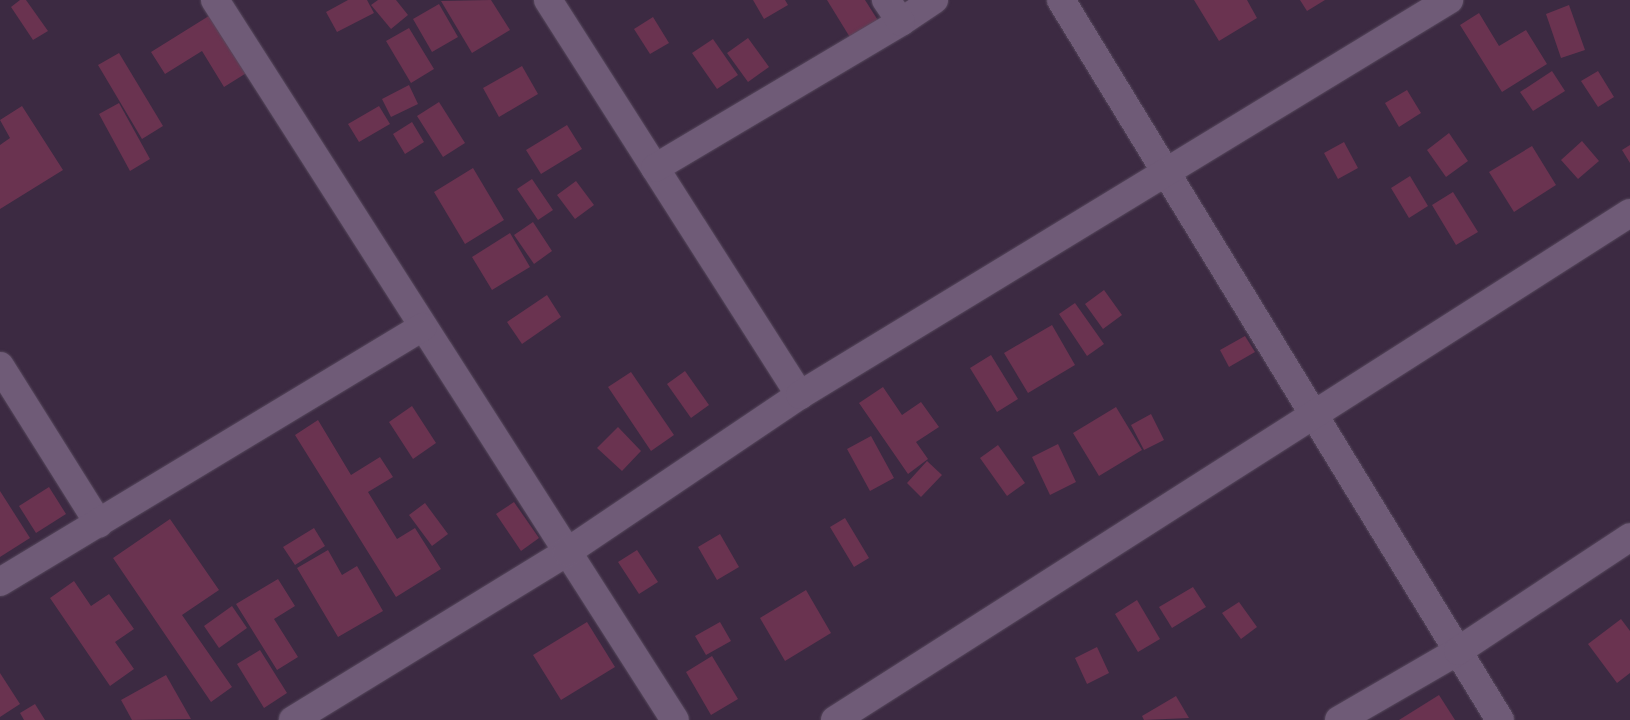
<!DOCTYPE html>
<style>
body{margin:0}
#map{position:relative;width:1630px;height:720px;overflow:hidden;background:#3c2a42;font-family:Figtree,sans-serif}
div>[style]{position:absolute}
.building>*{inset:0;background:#6a3350}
.roads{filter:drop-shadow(0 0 1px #56485c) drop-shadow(0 0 1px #56485c)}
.minor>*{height:28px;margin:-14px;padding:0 14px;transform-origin:14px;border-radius:14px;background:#6f5b77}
span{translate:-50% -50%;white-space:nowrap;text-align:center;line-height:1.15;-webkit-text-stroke:4.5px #312038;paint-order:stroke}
</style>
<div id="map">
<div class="building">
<div style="clip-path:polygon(20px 0,26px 0,48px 31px,33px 40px,11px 7px)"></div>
<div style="clip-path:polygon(348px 0,367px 0,374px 13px,337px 32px,326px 12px)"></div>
<div style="clip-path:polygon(378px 0,396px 0,408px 15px,391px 29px,371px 5px)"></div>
<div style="clip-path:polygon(491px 0,510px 30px,472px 53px,441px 1px)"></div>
<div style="clip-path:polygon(753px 0,785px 0,788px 5px,764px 19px)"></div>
<div style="clip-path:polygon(827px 0,865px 0,879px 22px,851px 39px)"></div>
<div style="clip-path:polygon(1194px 0,1247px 0,1257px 18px,1219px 41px)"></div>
<div style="clip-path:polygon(1300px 0,1325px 0,1307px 11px)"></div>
<div style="clip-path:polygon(439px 4px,458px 37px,432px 52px,413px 19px)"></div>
<div style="clip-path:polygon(1569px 5px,1585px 50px,1561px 58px,1546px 14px)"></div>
<div style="clip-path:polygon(1479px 13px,1499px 46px,1526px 30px,1547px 64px,1502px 92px,1460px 25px)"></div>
<div style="clip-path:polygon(212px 14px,248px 72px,224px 87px,202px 51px,165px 74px,151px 52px)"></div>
<div style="clip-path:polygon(653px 17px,669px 43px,650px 54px,634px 29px)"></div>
<div style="clip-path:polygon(409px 28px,434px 69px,411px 83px,386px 41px)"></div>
<div style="clip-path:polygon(748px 38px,769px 67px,748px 82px,727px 53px)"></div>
<div style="clip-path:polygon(713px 39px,738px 75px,717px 89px,692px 53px)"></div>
<div style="clip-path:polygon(119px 53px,163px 126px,142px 139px,98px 65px)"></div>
<div style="clip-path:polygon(522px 66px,538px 94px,499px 117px,483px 88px)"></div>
<div style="clip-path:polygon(1552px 71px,1565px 91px,1533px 111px,1520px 92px)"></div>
<div style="clip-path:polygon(1598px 71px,1614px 97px,1598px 107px,1581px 81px)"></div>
<div style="clip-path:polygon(409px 85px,418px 104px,391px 117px,382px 99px)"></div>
<div style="clip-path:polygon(1407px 90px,1421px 113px,1399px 127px,1385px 103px)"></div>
<div style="clip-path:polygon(439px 102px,465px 143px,443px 157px,417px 116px)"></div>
<div style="clip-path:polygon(119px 103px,150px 159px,130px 171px,99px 114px)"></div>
<div style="clip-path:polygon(22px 106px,63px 170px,0 209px,0 145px,10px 138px,0 120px)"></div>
<div style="clip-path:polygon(379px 106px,390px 124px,359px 142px,348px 124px)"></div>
<div style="clip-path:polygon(412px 122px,424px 142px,405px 154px,393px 134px)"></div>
<div style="clip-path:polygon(567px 125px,582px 149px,541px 174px,526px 150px)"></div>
<div style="clip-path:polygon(1449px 133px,1468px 161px,1446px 177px,1427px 150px)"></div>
<div style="clip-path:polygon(1582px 141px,1599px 161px,1578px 179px,1561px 160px)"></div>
<div style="clip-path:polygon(1344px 142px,1358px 168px,1338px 179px,1324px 153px)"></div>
<div style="clip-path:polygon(1630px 145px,1630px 163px,1622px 150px)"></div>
<div style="clip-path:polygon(1532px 146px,1556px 185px,1514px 212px,1489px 172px)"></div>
<div style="clip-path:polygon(473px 168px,504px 220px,465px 244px,434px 192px)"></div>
<div style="clip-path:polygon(1410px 176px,1428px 206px,1409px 218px,1391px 188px)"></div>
<div style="clip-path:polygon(532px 179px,553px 210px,538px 220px,517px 189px)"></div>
<div style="clip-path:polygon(576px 181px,594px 205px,575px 219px,557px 195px)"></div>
<div style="clip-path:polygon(1453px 192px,1478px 232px,1456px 245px,1432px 205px)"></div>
<div style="clip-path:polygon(533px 222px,552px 251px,534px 264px,514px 235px)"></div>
<div style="clip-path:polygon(510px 233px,530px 267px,492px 290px,472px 257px)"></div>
<div style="clip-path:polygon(1104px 290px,1122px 315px,1103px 329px,1085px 304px)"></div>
<div style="clip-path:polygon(547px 295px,561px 317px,522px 344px,507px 322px)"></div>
<div style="clip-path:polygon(1075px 303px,1104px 344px,1087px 356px,1059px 314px)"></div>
<div style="clip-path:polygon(1052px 325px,1075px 365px,1028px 393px,1004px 353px)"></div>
<div style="clip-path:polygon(1245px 336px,1255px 352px,1229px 367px,1220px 350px)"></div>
<div style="clip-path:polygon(991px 355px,1018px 399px,997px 412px,970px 368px)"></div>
<div style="clip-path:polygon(685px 371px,709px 405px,691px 418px,667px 384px)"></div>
<div style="clip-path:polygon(631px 372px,674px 435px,651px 451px,608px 387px)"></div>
<div style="clip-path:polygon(883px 387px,902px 415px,921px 402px,939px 427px,916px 442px,928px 459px,908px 474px,859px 403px)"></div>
<div style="clip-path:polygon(412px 406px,436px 443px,413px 459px,389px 422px)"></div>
<div style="clip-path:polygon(1116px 407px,1142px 450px,1099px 476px,1073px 433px)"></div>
<div style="clip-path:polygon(1151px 414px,1164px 440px,1144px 450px,1131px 425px)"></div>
<div style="clip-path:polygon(318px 420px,351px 475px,380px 457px,393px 477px,368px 492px,397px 539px,415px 528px,441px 569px,396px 597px,295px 435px)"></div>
<div style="clip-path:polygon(618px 427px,641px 451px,622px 471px,597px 448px)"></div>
<div style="clip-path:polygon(871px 436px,894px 478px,870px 491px,847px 449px)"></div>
<div style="clip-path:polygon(1058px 444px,1076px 482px,1050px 495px,1032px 457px)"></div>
<div style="clip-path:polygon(998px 445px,1025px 483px,1007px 496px,980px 458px)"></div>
<div style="clip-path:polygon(927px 461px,942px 475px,921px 497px,907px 483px)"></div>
<div style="clip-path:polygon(49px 487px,66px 514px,36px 533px,19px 506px)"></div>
<div style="clip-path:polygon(0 491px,30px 538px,0 557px)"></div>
<div style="clip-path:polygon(514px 502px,539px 538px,521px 551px,496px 514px)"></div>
<div style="clip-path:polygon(425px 503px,448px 534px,432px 546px,409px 515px)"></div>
<div style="clip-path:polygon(845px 518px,869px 558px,854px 567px,830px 527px)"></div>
<div style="clip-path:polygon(170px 519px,219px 590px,182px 615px,232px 687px,211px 702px,113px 558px)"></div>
<div style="clip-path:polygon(314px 528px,325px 546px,295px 565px,283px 547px)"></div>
<div style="clip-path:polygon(720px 534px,739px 567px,717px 580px,698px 547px)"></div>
<div style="clip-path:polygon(328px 550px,342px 575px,357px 566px,383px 611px,338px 637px,297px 568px)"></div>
<div style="clip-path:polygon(637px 550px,658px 582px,639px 594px,618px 562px)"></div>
<div style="clip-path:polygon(278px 579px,295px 606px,274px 619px,298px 657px,277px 670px,236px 604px)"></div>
<div style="clip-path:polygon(74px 581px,91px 606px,109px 594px,134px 629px,115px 642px,134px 669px,110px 686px,50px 598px)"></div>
<div style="clip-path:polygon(1193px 587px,1206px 607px,1172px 628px,1159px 607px)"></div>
<div style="clip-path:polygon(806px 590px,831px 633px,785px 661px,760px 618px)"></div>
<div style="clip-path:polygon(1137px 600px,1160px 639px,1138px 652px,1115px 614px)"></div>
<div style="clip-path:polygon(1239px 602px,1257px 627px,1241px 639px,1222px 613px)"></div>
<div style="clip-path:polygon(232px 606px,247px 628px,219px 648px,204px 626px)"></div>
<div style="clip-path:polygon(1621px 619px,1630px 631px,1630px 673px,1617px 683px,1588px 644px)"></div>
<div style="clip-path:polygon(587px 622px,615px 667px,561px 700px,533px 655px)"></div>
<div style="clip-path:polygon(720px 622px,731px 641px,706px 655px,695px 636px)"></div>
<div style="clip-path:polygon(1097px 647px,1109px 673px,1087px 684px,1075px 658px)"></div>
<div style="clip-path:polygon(260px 650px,287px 693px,264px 708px,237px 664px)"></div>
<div style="clip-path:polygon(712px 656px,738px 699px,711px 715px,686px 672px)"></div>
<div style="clip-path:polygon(0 673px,20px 704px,0 717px)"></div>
<div style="clip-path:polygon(166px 675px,191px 719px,132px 720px,121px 700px)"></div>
<div style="clip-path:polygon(1439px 695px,1455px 720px,1399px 720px)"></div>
<div style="clip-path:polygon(1176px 696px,1189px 718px,1144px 720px,1142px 716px)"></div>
<div style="clip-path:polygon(35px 704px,45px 720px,24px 720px,20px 713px)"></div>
</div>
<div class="roads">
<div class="minor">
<div style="left:215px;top:0;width:854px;rotate:57.43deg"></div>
<div style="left:548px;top:0;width:469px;rotate:57.5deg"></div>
<div style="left:1061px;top:0;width:843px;rotate:58.63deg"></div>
<div style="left:901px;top:22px;width:40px;rotate:-34deg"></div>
<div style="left:655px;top:168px;width:286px;rotate:-30.7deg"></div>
<div style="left:901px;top:22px;width:27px;rotate:-124deg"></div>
<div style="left:0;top:366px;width:186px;rotate:57.9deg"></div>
<div style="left:0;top:582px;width:494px;rotate:-31.1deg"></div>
<div style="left:293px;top:720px;width:321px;rotate:-31.5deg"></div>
<div style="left:567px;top:552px;width:281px;rotate:-34deg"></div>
<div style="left:800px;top:395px;width:760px;rotate:-31.33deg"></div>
<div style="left:835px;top:720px;width:943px;rotate:-32.53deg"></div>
<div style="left:1339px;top:720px;width:138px;rotate:-30.1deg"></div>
<div style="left:1458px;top:651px;width:206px;rotate:-33.5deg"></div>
</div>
</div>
</div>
